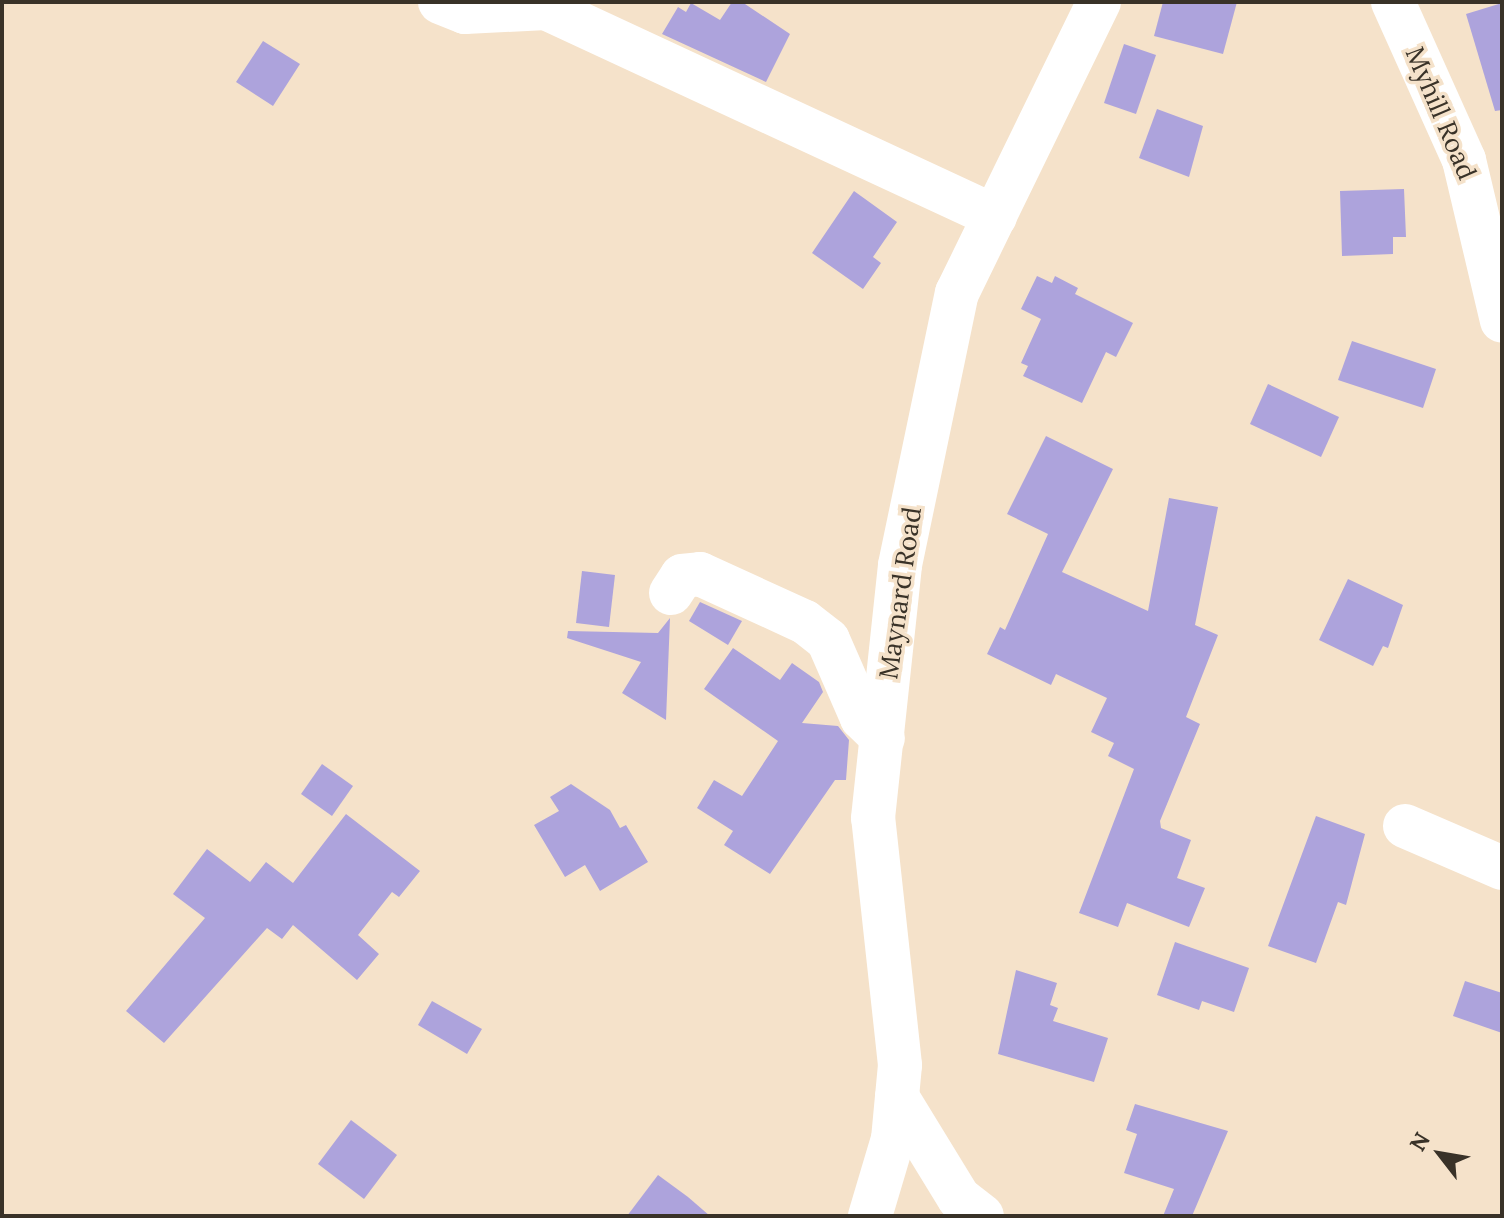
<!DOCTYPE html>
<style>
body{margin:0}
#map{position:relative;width:1504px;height:1218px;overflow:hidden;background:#f5e2ca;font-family:Lora,serif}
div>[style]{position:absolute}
.building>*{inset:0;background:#ada3dc}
.minor>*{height:44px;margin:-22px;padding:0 22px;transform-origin:22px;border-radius:22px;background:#fff}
span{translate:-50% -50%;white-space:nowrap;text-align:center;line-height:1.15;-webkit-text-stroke:7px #f5e2ca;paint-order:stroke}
.street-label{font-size:26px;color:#393228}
.frame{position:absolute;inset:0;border:4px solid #393228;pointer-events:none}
.north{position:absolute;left:1400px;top:1114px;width:80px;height:80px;-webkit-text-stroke:6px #f5e2ca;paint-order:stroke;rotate:301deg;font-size:22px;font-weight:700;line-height:32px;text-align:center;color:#393228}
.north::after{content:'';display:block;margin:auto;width:28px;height:36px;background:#393228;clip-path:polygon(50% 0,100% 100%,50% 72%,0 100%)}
</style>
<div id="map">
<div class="building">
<div style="clip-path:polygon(732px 2px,742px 2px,790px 34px,766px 82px,662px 34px,678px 7px,686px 12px,691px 3px,720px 20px)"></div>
<div style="clip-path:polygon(1163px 2px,1237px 2px,1223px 54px,1154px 36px)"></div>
<div style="clip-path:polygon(1502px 3px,1502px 110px,1495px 111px,1466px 14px)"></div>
<div style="clip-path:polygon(263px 41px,300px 64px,273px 106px,236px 82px)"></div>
<div style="clip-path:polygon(1124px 44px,1156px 55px,1136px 114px,1104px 103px)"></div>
<div style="clip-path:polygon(1157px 109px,1203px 126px,1189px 177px,1139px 158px)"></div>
<div style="clip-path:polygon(1404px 189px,1406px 237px,1393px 237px,1393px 254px,1342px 256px,1340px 191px)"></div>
<div style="clip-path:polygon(854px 191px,897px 222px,873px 257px,881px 263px,863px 289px,812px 253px)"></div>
<div style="clip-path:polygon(1037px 276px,1052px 283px,1055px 276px,1078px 288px,1075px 294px,1133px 323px,1116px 357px,1106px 352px,1082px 403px,1023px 376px,1028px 366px,1021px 363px,1041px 319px,1021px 309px)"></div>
<div style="clip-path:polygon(1352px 341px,1436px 369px,1423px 408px,1338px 380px)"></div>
<div style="clip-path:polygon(1268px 384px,1339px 417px,1321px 457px,1250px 424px)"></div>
<div style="clip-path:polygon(1046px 436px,1113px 469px,1062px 572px,1148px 611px,1169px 498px,1218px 507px,1195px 625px,1218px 635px,1186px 717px,1200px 724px,1160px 821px,1161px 828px,1191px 840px,1177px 878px,1205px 888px,1189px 927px,1127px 903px,1118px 927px,1079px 913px,1134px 769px,1108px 756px,1114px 743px,1091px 732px,1107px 698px,1056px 674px,1051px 685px,987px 654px,1000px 627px,1005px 630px,1048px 534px,1007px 514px)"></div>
<div style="clip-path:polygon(582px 571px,615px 575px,609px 627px,576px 623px)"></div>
<div style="clip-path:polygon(1348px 579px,1403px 605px,1388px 648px,1383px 646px,1373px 666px,1319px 640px)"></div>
<div style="clip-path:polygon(700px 602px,742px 621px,728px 645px,689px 621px)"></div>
<div style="clip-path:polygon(670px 618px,666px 720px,622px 693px,641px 662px,567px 638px,568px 631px,658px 633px)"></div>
<div style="clip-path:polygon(733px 648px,780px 680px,792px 663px,819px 682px,823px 692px,802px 723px,838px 726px,849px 740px,846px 780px,835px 780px,770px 874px,724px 845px,733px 831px,697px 808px,714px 780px,742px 796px,778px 741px,704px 689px)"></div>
<div style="clip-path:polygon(322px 764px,353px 786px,332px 816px,301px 794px)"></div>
<div style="clip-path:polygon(571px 784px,610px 810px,620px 828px,626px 825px,648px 862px,600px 891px,585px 865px,565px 877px,534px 825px,559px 811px,550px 797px)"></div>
<div style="clip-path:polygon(346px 814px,420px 871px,399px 897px,392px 892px,358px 935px,379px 954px,357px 980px,293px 925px,282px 939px,267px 928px,164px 1043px,126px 1011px,205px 918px,173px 894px,207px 849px,250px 882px,266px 862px,293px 883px)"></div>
<div style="clip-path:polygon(1316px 816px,1365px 834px,1346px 905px,1338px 902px,1316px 963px,1268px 946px)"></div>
<div style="clip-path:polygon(1175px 942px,1249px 968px,1234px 1012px,1202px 1001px,1199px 1010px,1157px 995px)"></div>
<div style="clip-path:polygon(1016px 970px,1057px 983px,1050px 1005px,1058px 1008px,1053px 1021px,1108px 1038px,1094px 1082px,998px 1054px)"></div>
<div style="clip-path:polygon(1465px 981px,1502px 993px,1502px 1033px,1453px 1016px)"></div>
<div style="clip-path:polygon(432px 1001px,482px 1029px,467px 1054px,418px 1025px)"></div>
<div style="clip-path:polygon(1135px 1104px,1228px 1131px,1192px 1216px,1163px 1216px,1174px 1189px,1124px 1173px,1137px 1134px,1126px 1130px)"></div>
<div style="clip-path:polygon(351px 1120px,397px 1155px,364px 1199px,318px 1164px)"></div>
<div style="clip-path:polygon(658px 1175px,688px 1197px,710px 1216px,627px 1216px)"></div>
</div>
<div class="minor">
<div style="left:440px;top:2px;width:27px;rotate:22deg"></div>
<div style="left:465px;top:12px;width:81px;rotate:-2.8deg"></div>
<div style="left:546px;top:8px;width:495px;rotate:24.9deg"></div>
<div style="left:1393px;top:2px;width:173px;rotate:65.8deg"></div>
<div style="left:1464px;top:160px;width:165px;rotate:76.7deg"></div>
<div style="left:671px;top:593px;width:20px;rotate:-57deg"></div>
<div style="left:682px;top:576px;width:18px;rotate:-6deg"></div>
<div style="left:700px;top:574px;width:115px;rotate:24.6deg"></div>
<div style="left:805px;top:622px;width:29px;rotate:38deg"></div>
<div style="left:828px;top:640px;width:85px;rotate:66.4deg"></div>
<div style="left:862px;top:718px;width:29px;rotate:44deg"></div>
<div style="left:1405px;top:826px;width:106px;rotate:23.4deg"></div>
<div style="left:897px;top:1097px;width:119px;rotate:58.5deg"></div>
<div style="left:959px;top:1198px;width:29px;rotate:38deg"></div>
<div style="left:870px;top:1216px;width:80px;rotate:-73.4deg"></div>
<div style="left:893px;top:1139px;width:74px;rotate:-84.6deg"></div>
<div style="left:900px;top:1065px;width:248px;rotate:-96.2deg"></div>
<div style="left:873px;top:818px;width:254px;rotate:-83.9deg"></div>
<div style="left:900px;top:565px;width:278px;rotate:-78.2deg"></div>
<div style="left:957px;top:293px;width:324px;rotate:-64deg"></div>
</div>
<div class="street-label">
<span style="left:1441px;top:113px;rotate:67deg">Myhill Road</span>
<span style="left:900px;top:593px;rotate:-82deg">Maynard Road</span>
</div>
<div class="frame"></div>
<div class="north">N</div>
</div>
